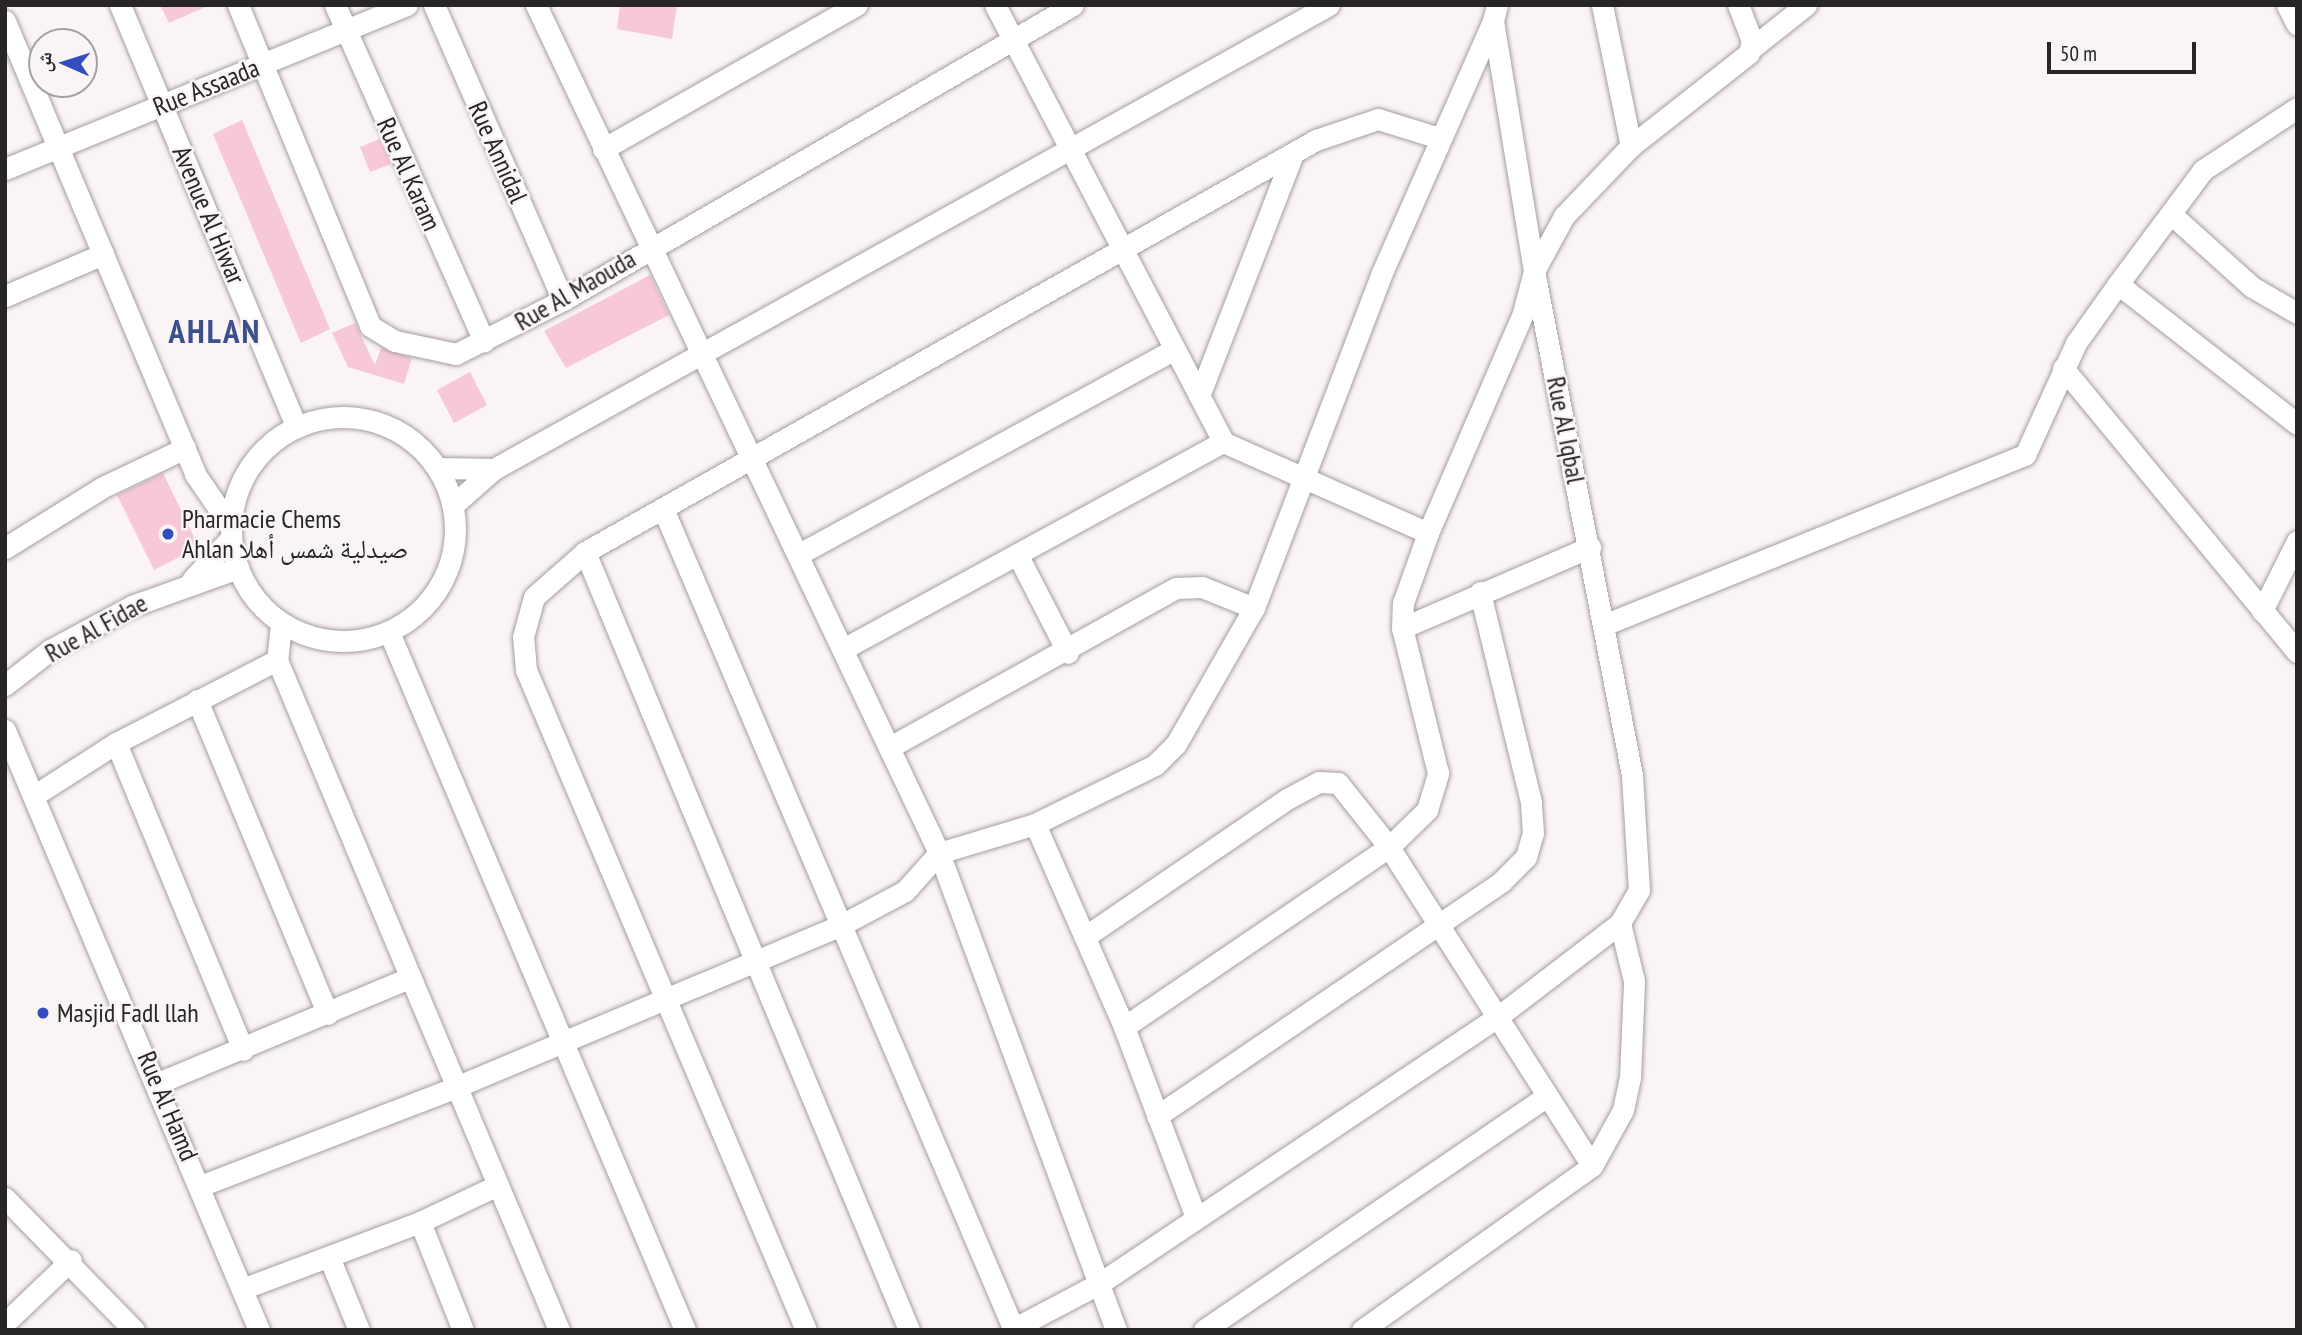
<!DOCTYPE html>
<meta charset="utf-8">
<style>
body{margin:0}
#map{position:relative;width:2302px;height:1335px;overflow:hidden;background:#fbf4f4;font-family:"PT Sans Narrow","Noto Naskh Arabic",sans-serif}
div>[style]{position:absolute}
.building>*{inset:0;background:#f7c8d7}
.roads{filter:drop-shadow(0 0 2px #a59e9e) drop-shadow(0 0 2px #a59e9e)}
.street>*{height:21px;margin:-10.5px;padding:0 10.5px;transform-origin:10.5px;border-radius:10.5px;background:#fff}
.street>.ring{margin:-10.5px;padding:0;box-sizing:content-box;background:none;border:21px solid #fff;border-radius:50%}
.dots>*{width:19px;height:19px;translate:-50% -50%;box-sizing:border-box;border:4px solid #fbf4f4;border-radius:50%}
span{translate:-50% -50%;white-space:nowrap;text-align:center;line-height:1.15;-webkit-text-stroke:5px #fbf4f4;paint-order:stroke}
.street-label{font-size:26px;color:#272525}
.poi-label{font-size:26px;color:#272525}
.left{translate:0 -50%;text-align:left}
.district-label{font-size:33px;color:#3c508b;font-weight:700;letter-spacing:2px}
.frame{position:absolute;inset:0;border:7px solid #272525;pointer-events:none}
.north{position:absolute;left:28px;top:28px;width:70px;height:70px;box-sizing:border-box;background:#fbf4f4;border:2px solid #a6a1a1;border-radius:50%;rotate:273deg;font-size:19px;font-weight:700;line-height:28px;text-align:center;color:#272525}
.north::after{content:'';display:block;margin:auto;width:24px;height:32px;background:#314dbe;clip-path:polygon(50% 0,100% 100%,50% 72%,0 100%)}
.scale{position:absolute;left:2047px;top:42px;width:149px;height:32px;box-sizing:border-box;border:4px solid #272525;border-top:0;padding-left:9px;font-size:21px;line-height:24px;white-space:nowrap;color:#272525;-webkit-text-stroke:5px #fbf4f4;paint-order:stroke}
</style>
<div id="map">
<div class="building">
<div style="clip-path:polygon(160px 5px,210px 5px,169px 23px)"></div>
<div style="clip-path:polygon(620px 5px,677px 5px,672px 39px,617px 29px)"></div>
<div style="clip-path:polygon(242px 120px,330px 329px,301px 343px,213px 134px)"></div>
<div style="clip-path:polygon(380px 139px,391px 164px,370px 172px,360px 147px)"></div>
<div style="clip-path:polygon(650px 275px,669px 315px,566px 368px,544px 331px)"></div>
<div style="clip-path:polygon(355px 323px,375px 365px,381px 348px,412px 358px,404px 384px,348px 367px,332px 333px)"></div>
<div style="clip-path:polygon(470px 372px,487px 405px,454px 423px,437px 390px)"></div>
<div style="clip-path:polygon(163px 473px,199px 547px,154px 570px,117px 495px)"></div>
</div>
<div class="roads">
<div class="street">
<div style="left:120px;top:5px;width:456px;rotate:67.3deg"></div>
<div style="left:238px;top:5px;width:347px;rotate:67.6deg"></div>
<div style="left:370px;top:326px;width:29px;rotate:31deg"></div>
<div style="left:395px;top:341px;width:62px;rotate:12deg"></div>
<div style="left:456px;top:354px;width:120px;rotate:-26.8deg"></div>
<div style="left:563px;top:300px;width:589px;rotate:-30.05deg"></div>
<div style="left:335px;top:5px;width:368px;rotate:66.1deg"></div>
<div style="left:434px;top:5px;width:322px;rotate:66.4deg"></div>
<div style="left:536px;top:5px;width:939px;rotate:64.58deg"></div>
<div style="left:939px;top:853px;width:509px;rotate:69.64deg"></div>
<div style="left:995px;top:5px;width:493px;rotate:62.4deg"></div>
<div style="left:1223px;top:442px;width:224px;rotate:23.9deg"></div>
<div style="left:1602px;top:5px;width:144px;rotate:78.4deg"></div>
<div style="left:2287px;top:5px;width:22px;rotate:63deg"></div>
<div style="left:5px;top:21px;width:491px;rotate:67.2deg"></div>
<div style="left:195px;top:474px;width:42px;rotate:55.6deg"></div>
<div style="left:219px;top:509px;width:13px;rotate:27deg"></div>
<div style="left:1753px;top:47px;width:68px;rotate:-38.4deg"></div>
<div style="left:2297px;top:108px;width:113px;rotate:146.6deg"></div>
<div style="left:2203px;top:170px;width:142px;rotate:126.7deg"></div>
<div style="left:2118px;top:284px;width:227px;rotate:38deg"></div>
<div style="left:603px;top:149px;width:292px;rotate:-29.6deg"></div>
<div style="left:5px;top:169px;width:434px;rotate:-22.2deg"></div>
<div style="left:2171px;top:214px;width:109px;rotate:42deg"></div>
<div style="left:2252px;top:287px;width:52px;rotate:30deg"></div>
<div style="left:5px;top:296px;width:107px;rotate:-23.2deg"></div>
<div style="left:2063px;top:368px;width:368px;rotate:50.5deg"></div>
<div style="left:1199px;top:396px;width:257px;rotate:-68.8deg"></div>
<div class="ring" style="left:231px;top:417px;width:203px;height:203px"></div>
<div style="left:438px;top:468px;width:56px;rotate:1deg"></div>
<div style="left:453px;top:505px;width:55px;rotate:-41.3deg"></div>
<div style="left:494px;top:469px;width:955px;rotate:-29.06deg"></div>
<div style="left:664px;top:511px;width:891px;rotate:66.86deg"></div>
<div style="left:5px;top:548px;width:115px;rotate:-31.9deg"></div>
<div style="left:103px;top:487px;width:91px;rotate:-25.4deg"></div>
<div style="left:585px;top:552px;width:843px;rotate:67.39deg"></div>
<div style="left:799px;top:554px;width:426px;rotate:-28.6deg"></div>
<div style="left:1017px;top:554px;width:111px;rotate:62.7deg"></div>
<div style="left:192px;top:580px;width:57px;rotate:-47.1deg"></div>
<div style="left:2262px;top:611px;width:78px;rotate:-63.4deg"></div>
<div style="left:281px;top:624px;width:36px;rotate:96deg"></div>
<div style="left:277px;top:660px;width:727px;rotate:67.17deg"></div>
<div style="left:1606px;top:624px;width:452px;rotate:-22deg"></div>
<div style="left:2025px;top:455px;width:123px;rotate:-65.5deg"></div>
<div style="left:2076px;top:343px;width:72px;rotate:-54.6deg"></div>
<div style="left:1402px;top:628px;width:205px;rotate:-23.3deg"></div>
<div style="left:389px;top:632px;width:758px;rotate:67.02deg"></div>
<div style="left:843px;top:649px;width:433px;rotate:-28.6deg"></div>
<div style="left:5px;top:685px;width:57px;rotate:-37.9deg"></div>
<div style="left:50px;top:650px;width:93px;rotate:-28.2deg"></div>
<div style="left:132px;top:606px;width:113px;rotate:-19.7deg"></div>
<div style="left:197px;top:700px;width:340px;rotate:67.4deg"></div>
<div style="left:5px;top:730px;width:652px;rotate:67.06deg"></div>
<div style="left:116px;top:743px;width:332px;rotate:67.5deg"></div>
<div style="left:890px;top:747px;width:327px;rotate:-29.1deg"></div>
<div style="left:1176px;top:588px;width:26px;rotate:-2deg"></div>
<div style="left:1202px;top:587px;width:56px;rotate:22deg"></div>
<div style="left:35px;top:795px;width:96px;rotate:-32.7deg"></div>
<div style="left:116px;top:743px;width:181px;rotate:-27.3deg"></div>
<div style="left:1035px;top:824px;width:222px;rotate:66.3deg"></div>
<div style="left:1124px;top:1027px;width:201px;rotate:69.3deg"></div>
<div style="left:1086px;top:936px;width:243px;rotate:-34.3deg"></div>
<div style="left:1287px;top:799px;width:36px;rotate:-28deg"></div>
<div style="left:1319px;top:782px;width:19px;rotate:3deg"></div>
<div style="left:1338px;top:783px;width:82px;rotate:51.4deg"></div>
<div style="left:1389px;top:847px;width:378px;rotate:57.5deg"></div>
<div style="left:1124px;top:1027px;width:320px;rotate:-34.2deg"></div>
<div style="left:1389px;top:847px;width:53px;rotate:-44.2deg"></div>
<div style="left:1427px;top:810px;width:39px;rotate:-73deg"></div>
<div style="left:1438px;top:773px;width:149px;rotate:-103.9deg"></div>
<div style="left:1402px;top:628px;width:25px;rotate:-88deg"></div>
<div style="left:1403px;top:603px;width:74px;rotate:-70.3deg"></div>
<div style="left:1428px;top:533px;width:240px;rotate:-66.6deg"></div>
<div style="left:1523px;top:313px;width:43px;rotate:-75.3deg"></div>
<div style="left:1534px;top:271px;width:63px;rotate:-61.4deg"></div>
<div style="left:1564px;top:216px;width:97px;rotate:-46.3deg"></div>
<div style="left:1631px;top:146px;width:150px;rotate:-38.2deg"></div>
<div style="left:1749px;top:53px;width:12px;rotate:-76deg"></div>
<div style="left:1752px;top:41px;width:39px;rotate:-111deg"></div>
<div style="left:158px;top:1083px;width:274px;rotate:-22.7deg"></div>
<div style="left:1157px;top:1116px;width:416px;rotate:-34.2deg"></div>
<div style="left:1501px;top:882px;width:35px;rotate:-45deg"></div>
<div style="left:1526px;top:857px;width:25px;rotate:-74deg"></div>
<div style="left:1533px;top:833px;width:31px;rotate:-94deg"></div>
<div style="left:1531px;top:802px;width:216px;rotate:-103.7deg"></div>
<div style="left:200px;top:1186px;width:274px;rotate:-21.1deg"></div>
<div style="left:456px;top:1087px;width:420px;rotate:-22.8deg"></div>
<div style="left:843px;top:924px;width:70px;rotate:-28deg"></div>
<div style="left:905px;top:891px;width:51px;rotate:-48.2deg"></div>
<div style="left:939px;top:853px;width:100px;rotate:-16.8deg"></div>
<div style="left:1035px;top:824px;width:134px;rotate:-26.2deg"></div>
<div style="left:1155px;top:765px;width:30px;rotate:-45deg"></div>
<div style="left:1176px;top:744px;width:157px;rotate:-60.2deg"></div>
<div style="left:1254px;top:608px;width:356px;rotate:-69.1deg"></div>
<div style="left:1381px;top:275px;width:278px;rotate:-66.2deg"></div>
<div style="left:5px;top:1198px;width:185px;rotate:45.7deg"></div>
<div style="left:420px;top:1222px;width:116px;rotate:68.3deg"></div>
<div style="left:329px;top:1257px;width:79px;rotate:67.7deg"></div>
<div style="left:242px;top:1289px;width:190px;rotate:-20.6deg"></div>
<div style="left:420px;top:1222px;width:86px;rotate:-25.4deg"></div>
<div style="left:5px;top:1323px;width:91px;rotate:-43.7deg"></div>
<div style="left:806px;top:1330px;width:717px;rotate:-112.99deg"></div>
<div style="left:526px;top:670px;width:33px;rotate:-95deg"></div>
<div style="left:523px;top:637px;width:41px;rotate:-74.6deg"></div>
<div style="left:534px;top:597px;width:68px;rotate:-41.4deg"></div>
<div style="left:585px;top:552px;width:839px;rotate:-29.41deg"></div>
<div style="left:1316px;top:140px;width:65px;rotate:-18.7deg"></div>
<div style="left:1378px;top:119px;width:64px;rotate:17.3deg"></div>
<div style="left:1011px;top:1330px;width:101px;rotate:-27.8deg"></div>
<div style="left:1100px;top:1283px;width:475px;rotate:-33.8deg"></div>
<div style="left:1495px;top:1019px;width:158px;rotate:-37.5deg"></div>
<div style="left:1620px;top:923px;width:38px;rotate:-60deg"></div>
<div style="left:1639px;top:890px;width:115px;rotate:-93.5deg"></div>
<div style="left:1632px;top:775px;width:513px;rotate:-101deg"></div>
<div style="left:1534px;top:271px;width:253px;rotate:-99.3deg"></div>
<div style="left:1493px;top:21px;width:16px;rotate:-76deg"></div>
<div style="left:1204px;top:1330px;width:413px;rotate:-34.3deg"></div>
<div style="left:1362px;top:1330px;width:282px;rotate:-35.5deg"></div>
<div style="left:1592px;top:1166px;width:64px;rotate:-61deg"></div>
<div style="left:1623px;top:1110px;width:33px;rotate:-78deg"></div>
<div style="left:1630px;top:1078px;width:97px;rotate:-87.6deg"></div>
<div style="left:1634px;top:981px;width:60px;rotate:-103.6deg"></div>
</div>
</div>
<div class="dots">
<div style="left:168px;top:534px;background:#314dbe"></div>
<div style="left:43px;top:1013px;background:#314dbe"></div>
</div>
<div class="street-label">
<span style="left:206px;top:87px;rotate:-22deg">Rue Assaada</span>
<span style="left:498px;top:152px;rotate:66deg">Rue Annidal</span>
<span style="left:409px;top:174px;rotate:66deg">Rue Al Karam</span>
<span style="left:209px;top:215px;rotate:67deg">Avenue Al Hiwar</span>
<span style="left:575px;top:290px;rotate:-30deg">Rue Al Maouda</span>
<span style="left:1566px;top:430px;rotate:79deg">Rue Al Iqbal</span>
<span style="left:96px;top:628px;rotate:-29deg">Rue Al Fidae</span>
<span style="left:168px;top:1106px;rotate:67deg">Rue Al Hamd</span>
</div>
<div class="poi-label">
<span class="left" style="left:182px;top:534px">Pharmacie Chems<br>Ahlan صيدلية شمس أهلا</span>
<span class="left" style="left:57px;top:1013px">Masjid Fadl llah</span>
</div>
<div class="district-label">
<span style="left:215px;top:331px">AHLAN</span>
</div>
<div class="frame"></div>
<div class="north">ش</div>
<div class="scale">50 m</div>
</div>
